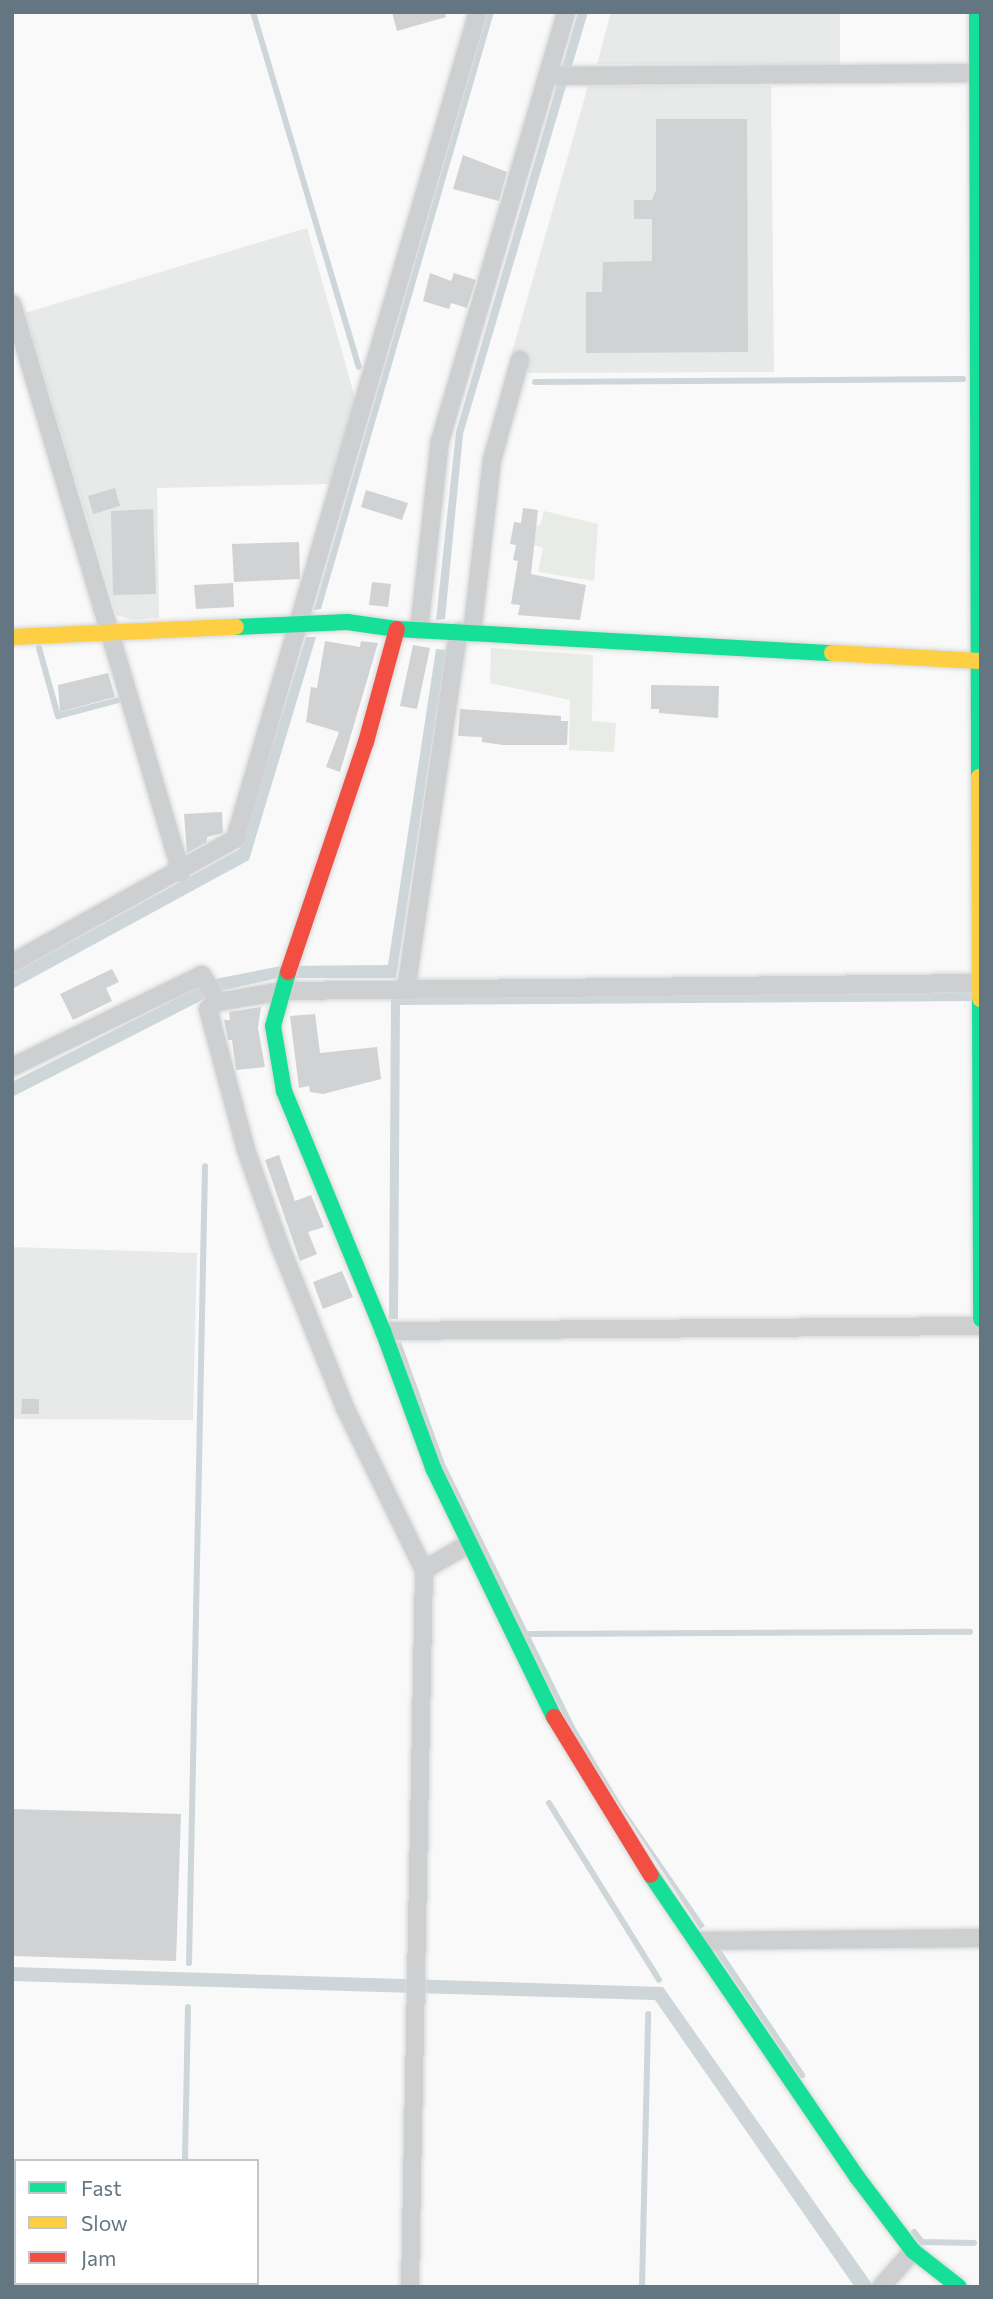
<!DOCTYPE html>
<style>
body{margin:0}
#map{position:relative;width:993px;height:2299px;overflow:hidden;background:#f9f9f9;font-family:Commissioner,sans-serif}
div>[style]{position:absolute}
.built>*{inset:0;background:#e8e9e9}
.green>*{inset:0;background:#e8ebe6}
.water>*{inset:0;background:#ced6d9}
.stream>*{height:6px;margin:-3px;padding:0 3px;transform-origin:3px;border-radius:3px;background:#ced6d9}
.building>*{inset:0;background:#d0d2d3}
.roads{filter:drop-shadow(0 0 2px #d5d6d7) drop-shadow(0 0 2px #d5d6d7)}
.street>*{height:18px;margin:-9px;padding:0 9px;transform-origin:9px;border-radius:9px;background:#cecfd0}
.fast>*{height:16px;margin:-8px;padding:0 8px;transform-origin:8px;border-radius:8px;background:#16e098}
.slow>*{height:16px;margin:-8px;padding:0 8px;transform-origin:8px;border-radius:8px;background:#ffcf43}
.jam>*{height:16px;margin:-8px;padding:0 8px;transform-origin:8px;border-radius:8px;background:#f24e42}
span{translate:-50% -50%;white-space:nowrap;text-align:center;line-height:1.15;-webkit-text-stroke:7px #fff;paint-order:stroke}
.frame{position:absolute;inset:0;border:14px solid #657683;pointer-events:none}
.legend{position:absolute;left:14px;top:2159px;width:245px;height:126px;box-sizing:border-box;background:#fff;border:2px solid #c1c8cd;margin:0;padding:9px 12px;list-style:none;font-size:21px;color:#657683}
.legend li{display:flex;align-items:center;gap:14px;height:35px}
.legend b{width:35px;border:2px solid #c1c8cd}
</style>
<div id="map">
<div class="built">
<div style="clip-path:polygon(611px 12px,840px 12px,840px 65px,597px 64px)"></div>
<div style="clip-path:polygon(588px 86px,771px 86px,774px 372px,506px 373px)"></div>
<div style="clip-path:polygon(307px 228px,356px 401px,330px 484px,157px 488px,159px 618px,131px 620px,117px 615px,25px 313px)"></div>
<div style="clip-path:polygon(12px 1247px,197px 1253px,193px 1420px,12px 1419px)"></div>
</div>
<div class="green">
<div style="clip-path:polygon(544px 511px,598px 524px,594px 581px,538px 572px,543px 548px,527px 543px,530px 525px,540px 526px)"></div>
<div style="clip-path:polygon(491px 648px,593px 655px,592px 721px,616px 723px,614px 752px,569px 750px,570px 700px,490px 683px)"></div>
</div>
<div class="water">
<div style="clip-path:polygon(488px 12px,494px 12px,321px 609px,314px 610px)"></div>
<div style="clip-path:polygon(578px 12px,588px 12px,463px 434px,445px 619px,436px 620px,456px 432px)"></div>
<div style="clip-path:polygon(306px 637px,316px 637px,249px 860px,12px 989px,12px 974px,240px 849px)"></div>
<div style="clip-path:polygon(436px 649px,446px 650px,396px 978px,278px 978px,220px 991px,12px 1097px,12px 1082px,215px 979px,281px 966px,388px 965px)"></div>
<div style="clip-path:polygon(981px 992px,981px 1001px,400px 1005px,398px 1319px,389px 1319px,391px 997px)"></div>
<div style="clip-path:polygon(401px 1342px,445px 1464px,575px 1727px,622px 1806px,705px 1926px,700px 1929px,570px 1729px,440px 1467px,396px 1343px)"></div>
<div style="clip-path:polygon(12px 1967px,663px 1987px,874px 2287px,854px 2286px,655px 2000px,12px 1981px)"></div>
</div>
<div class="stream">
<div style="left:253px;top:12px;width:370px;rotate:73.4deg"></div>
<div style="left:535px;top:382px;width:428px;rotate:-0.4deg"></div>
<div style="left:39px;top:648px;width:71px;rotate:74.4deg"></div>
<div style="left:58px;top:716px;width:62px;rotate:-14.9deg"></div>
<div style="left:530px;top:1634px;width:440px;rotate:-0.3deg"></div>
<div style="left:549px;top:1803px;width:208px;rotate:58.1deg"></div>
<div style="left:718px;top:1951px;width:150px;rotate:55.9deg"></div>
<div style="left:189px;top:1963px;width:797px;rotate:-88.85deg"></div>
<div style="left:185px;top:2161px;width:154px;rotate:-88.9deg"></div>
<div style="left:914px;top:2232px;width:13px;rotate:51deg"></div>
<div style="left:922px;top:2242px;width:52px;rotate:1.1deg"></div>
<div style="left:181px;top:2287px;width:4px;rotate:-90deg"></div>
<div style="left:642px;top:2287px;width:273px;rotate:-88.7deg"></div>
</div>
<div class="building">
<div style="clip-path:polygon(392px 12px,445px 12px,446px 17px,397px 31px)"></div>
<div style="clip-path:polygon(656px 119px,747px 119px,748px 352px,586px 353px,586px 292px,602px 292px,603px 262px,652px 261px,652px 219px,634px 219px,634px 200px,652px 200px,656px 190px)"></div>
<div style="clip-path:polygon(463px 155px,507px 172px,499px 201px,453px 189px)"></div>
<div style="clip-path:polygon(430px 273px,451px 281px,454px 273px,476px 280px,467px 308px,451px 303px,449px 309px,423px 301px)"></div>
<div style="clip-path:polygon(115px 488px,120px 506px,93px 514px,88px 496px)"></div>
<div style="clip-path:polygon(366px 490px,408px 503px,402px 520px,361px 507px)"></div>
<div style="clip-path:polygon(523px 508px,538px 510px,531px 574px,586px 585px,580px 620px,518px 615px,520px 605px,511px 604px,518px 561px,513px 560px,516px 545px,510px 544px,514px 522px,521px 523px)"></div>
<div style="clip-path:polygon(153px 509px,156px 594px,113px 595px,111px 511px)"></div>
<div style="clip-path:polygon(299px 542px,300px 579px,234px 582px,232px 544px)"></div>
<div style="clip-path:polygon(372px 582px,391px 584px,388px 607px,369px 605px)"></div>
<div style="clip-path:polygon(233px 583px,234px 607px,196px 609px,194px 585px)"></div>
<div style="clip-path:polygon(325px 641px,360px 647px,361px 641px,378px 643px,340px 772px,326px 767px,339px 732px,306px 722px,311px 687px,317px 688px)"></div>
<div style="clip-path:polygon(413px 645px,430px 648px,417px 709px,400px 706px)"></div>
<div style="clip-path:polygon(108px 673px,115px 697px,60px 712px,58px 685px)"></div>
<div style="clip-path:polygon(651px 685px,719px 686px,718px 718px,659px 713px,659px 709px,651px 709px)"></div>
<div style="clip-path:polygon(460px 709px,561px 716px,561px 721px,568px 721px,567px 745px,503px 745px,482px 742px,482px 737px,458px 736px)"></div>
<div style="clip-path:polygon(222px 812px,223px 833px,207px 837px,207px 842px,187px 853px,184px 814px)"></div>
<div style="clip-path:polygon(112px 969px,119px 982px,106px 988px,112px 1001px,73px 1020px,60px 994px)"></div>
<div style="clip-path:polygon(261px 1007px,258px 1028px,265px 1067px,236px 1070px,232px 1040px,228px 1040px,224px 1020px,230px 1020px,229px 1012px)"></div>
<div style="clip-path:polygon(315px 1014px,320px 1053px,377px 1047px,381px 1079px,323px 1094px,310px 1092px,309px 1086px,299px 1088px,290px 1016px)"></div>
<div style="clip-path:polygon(279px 1155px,295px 1201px,311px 1195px,324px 1227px,308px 1232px,317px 1254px,300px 1261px,265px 1160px)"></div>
<div style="clip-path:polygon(342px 1271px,353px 1297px,323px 1309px,313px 1282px)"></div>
<div style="clip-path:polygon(22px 1399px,39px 1399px,39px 1414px,21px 1414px)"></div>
<div style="clip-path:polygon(12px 1809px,181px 1814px,176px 1961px,12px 1956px)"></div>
</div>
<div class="roads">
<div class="street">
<div style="left:547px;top:76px;width:430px;rotate:-0.4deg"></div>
<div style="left:12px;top:304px;width:593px;rotate:73.43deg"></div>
<div style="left:419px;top:630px;width:190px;rotate:-83.7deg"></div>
<div style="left:440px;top:441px;width:447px;rotate:-73.6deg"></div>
<div style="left:472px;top:633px;width:174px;rotate:-83.4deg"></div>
<div style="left:492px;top:460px;width:104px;rotate:-74.4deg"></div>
<div style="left:12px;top:963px;width:255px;rotate:-29.1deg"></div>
<div style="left:235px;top:839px;width:862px;rotate:-73.63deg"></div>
<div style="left:406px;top:990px;width:362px;rotate:-81.7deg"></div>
<div style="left:218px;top:1002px;width:12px;rotate:145deg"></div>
<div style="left:208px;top:1009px;width:146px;rotate:74.9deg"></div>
<div style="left:246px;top:1150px;width:102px;rotate:70.5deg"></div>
<div style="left:280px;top:1246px;width:175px;rotate:68.1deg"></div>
<div style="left:345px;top:1408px;width:180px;rotate:64deg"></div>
<div style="left:424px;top:1570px;width:717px;rotate:91.12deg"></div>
<div style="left:12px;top:1067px;width:211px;rotate:-25.8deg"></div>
<div style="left:202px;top:975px;width:31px;rotate:59deg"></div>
<div style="left:218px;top:1002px;width:66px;rotate:-9.6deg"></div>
<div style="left:283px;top:991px;width:696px;rotate:-0.66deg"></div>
<div style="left:383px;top:1331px;width:598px;rotate:-0.48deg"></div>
<div style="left:424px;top:1570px;width:53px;rotate:-30.4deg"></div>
<div style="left:697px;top:1941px;width:284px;rotate:-0.6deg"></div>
<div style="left:881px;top:2287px;width:48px;rotate:-48.4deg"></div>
</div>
<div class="fast">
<div style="left:977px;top:12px;width:765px;rotate:89.85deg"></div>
<div style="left:236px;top:627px;width:111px;rotate:-2.6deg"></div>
<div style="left:347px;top:622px;width:50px;rotate:8deg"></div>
<div style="left:397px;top:629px;width:436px;rotate:3.2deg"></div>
<div style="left:288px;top:972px;width:56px;rotate:105.5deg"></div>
<div style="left:273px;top:1026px;width:66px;rotate:80.4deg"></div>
<div style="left:284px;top:1091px;width:260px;rotate:67.6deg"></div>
<div style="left:383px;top:1331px;width:146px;rotate:69.9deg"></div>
<div style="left:433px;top:1468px;width:277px;rotate:64.1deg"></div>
<div style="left:980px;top:999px;width:320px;rotate:89.8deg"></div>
<div style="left:651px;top:1875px;width:366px;rotate:55.7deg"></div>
<div style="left:857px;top:2177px;width:93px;rotate:52.9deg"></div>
<div style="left:913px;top:2251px;width:58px;rotate:38deg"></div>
</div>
<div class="slow">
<div style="left:12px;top:637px;width:224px;rotate:-2.6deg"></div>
<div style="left:832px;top:653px;width:149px;rotate:3.1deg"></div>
<div style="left:979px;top:777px;width:222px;rotate:89.7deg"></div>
</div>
<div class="jam">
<div style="left:288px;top:972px;width:243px;rotate:-71.3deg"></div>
<div style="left:366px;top:742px;width:117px;rotate:-74.7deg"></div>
<div style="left:554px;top:1717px;width:185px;rotate:58.5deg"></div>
</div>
</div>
<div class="frame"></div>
<ul class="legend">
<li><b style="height:9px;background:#16e098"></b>Fast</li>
<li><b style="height:9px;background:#ffcf43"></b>Slow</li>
<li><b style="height:9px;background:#f24e42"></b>Jam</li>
</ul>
</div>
